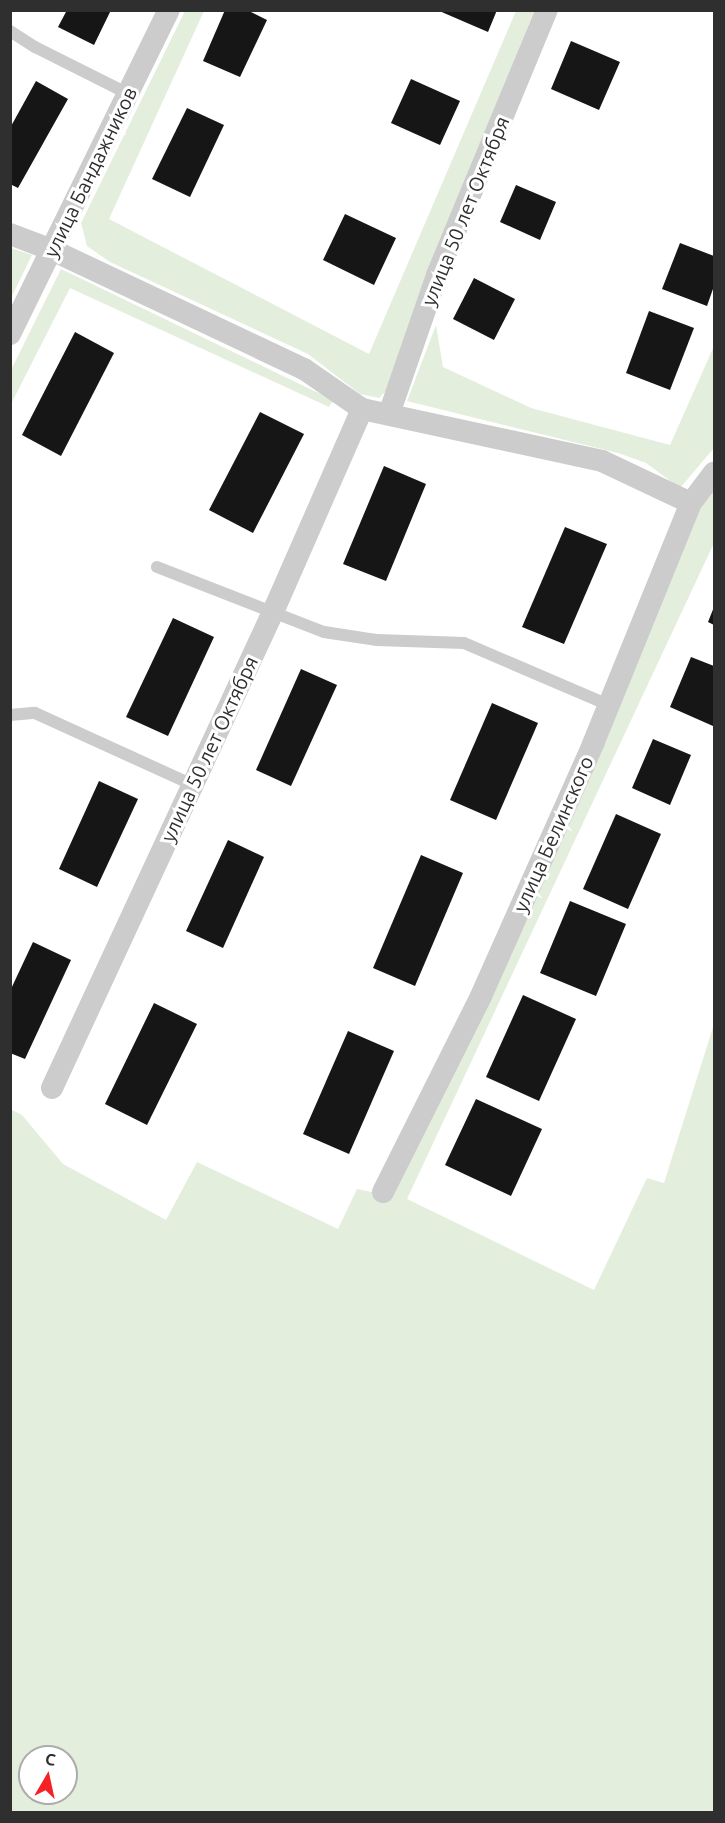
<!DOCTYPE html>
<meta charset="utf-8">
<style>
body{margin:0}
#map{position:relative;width:725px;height:1823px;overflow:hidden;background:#fff;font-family:Ubuntu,sans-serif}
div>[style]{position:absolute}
.green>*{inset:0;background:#e4eedc}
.building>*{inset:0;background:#161616}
.lane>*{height:12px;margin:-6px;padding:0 6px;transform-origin:6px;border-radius:6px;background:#ccc}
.street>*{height:22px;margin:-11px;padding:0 11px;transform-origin:11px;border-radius:11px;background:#ccc}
span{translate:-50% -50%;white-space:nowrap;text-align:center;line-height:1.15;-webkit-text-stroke:6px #fff;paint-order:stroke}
.street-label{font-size:20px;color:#2f2f2f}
.frame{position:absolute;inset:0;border:12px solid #2f2f2f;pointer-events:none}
.north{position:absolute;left:18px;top:1745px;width:60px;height:60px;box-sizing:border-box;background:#fff;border:2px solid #acacac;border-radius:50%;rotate:9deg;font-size:16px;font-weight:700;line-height:24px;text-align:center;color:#2f2f2f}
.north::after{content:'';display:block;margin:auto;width:21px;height:27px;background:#f62125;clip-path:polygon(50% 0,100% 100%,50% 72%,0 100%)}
</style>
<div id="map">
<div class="green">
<div style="clip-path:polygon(185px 11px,204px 11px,109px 219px,369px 354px,516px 11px,534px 11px,429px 269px,389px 388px,379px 398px,360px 394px,308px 354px,110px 262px,87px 246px,81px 223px)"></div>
<div style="clip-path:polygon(11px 248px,32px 255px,11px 298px,10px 248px)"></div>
<div style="clip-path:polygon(61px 269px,333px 400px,329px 407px,70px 288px,11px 404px,11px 370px)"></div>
<div style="clip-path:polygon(436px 325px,443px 367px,531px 408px,670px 445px,714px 346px,714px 448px,680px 488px,646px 463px,618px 453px,407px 401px)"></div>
<div style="clip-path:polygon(evenodd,714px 487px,714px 543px,407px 1199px,594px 1290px,647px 1178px,664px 1183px,714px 1024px,714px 1812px,11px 1812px,10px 1109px,22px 1115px,63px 1164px,166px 1220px,197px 1162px,338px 1229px,357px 1189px,392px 1196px,491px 995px,602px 751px,692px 522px,714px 487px,30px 1757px,66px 1757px,66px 1793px,30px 1793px,30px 1757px)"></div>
</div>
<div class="building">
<div style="clip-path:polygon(67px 10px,111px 10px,94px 45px,58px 27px)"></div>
<div style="clip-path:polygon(225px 10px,247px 10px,267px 20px,240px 77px,203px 61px)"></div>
<div style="clip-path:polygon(437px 10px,497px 10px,488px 32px)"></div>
<div style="clip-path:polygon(571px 41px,620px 62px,599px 110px,551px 89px)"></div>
<div style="clip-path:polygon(411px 79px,460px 101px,440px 145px,391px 123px)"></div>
<div style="clip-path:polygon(36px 81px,68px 99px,18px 188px,10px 184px,10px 128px)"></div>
<div style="clip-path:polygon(187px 108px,224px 125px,190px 197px,152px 179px)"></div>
<div style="clip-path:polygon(516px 185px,556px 202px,540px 240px,500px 222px)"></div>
<div style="clip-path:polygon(345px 214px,396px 238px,374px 285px,323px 260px)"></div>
<div style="clip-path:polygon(680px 243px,714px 256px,714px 286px,707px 306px,662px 289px)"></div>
<div style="clip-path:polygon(474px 278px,515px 299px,494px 340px,453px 319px)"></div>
<div style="clip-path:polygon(649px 311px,694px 328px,670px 390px,626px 373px)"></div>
<div style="clip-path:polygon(75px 332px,114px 353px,61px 456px,22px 435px)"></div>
<div style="clip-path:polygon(260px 412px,304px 434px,253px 533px,209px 510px)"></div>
<div style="clip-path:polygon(384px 466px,426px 484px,386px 581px,343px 564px)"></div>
<div style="clip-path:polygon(565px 527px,607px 544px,564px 644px,522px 627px)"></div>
<div style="clip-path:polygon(714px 607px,714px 625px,708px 622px)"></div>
<div style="clip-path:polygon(173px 618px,214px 637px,168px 736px,126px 717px)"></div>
<div style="clip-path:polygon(691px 657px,714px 666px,713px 726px,670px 707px)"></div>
<div style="clip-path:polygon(301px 669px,337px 685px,291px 786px,256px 770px)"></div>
<div style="clip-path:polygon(492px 703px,538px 723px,496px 820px,450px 800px)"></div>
<div style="clip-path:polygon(653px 739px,691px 755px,670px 805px,632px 788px)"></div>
<div style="clip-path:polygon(99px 781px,138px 799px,97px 887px,59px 869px)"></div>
<div style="clip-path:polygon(616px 814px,661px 834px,628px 909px,583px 889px)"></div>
<div style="clip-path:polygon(228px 840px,264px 857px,223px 948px,186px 931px)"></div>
<div style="clip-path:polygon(421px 855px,463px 873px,415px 986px,373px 968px)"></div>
<div style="clip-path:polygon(570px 901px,626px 924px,596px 996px,540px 973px)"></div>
<div style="clip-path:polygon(33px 942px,71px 960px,25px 1059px,10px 1053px,10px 991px)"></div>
<div style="clip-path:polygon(523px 995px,576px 1019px,539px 1101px,486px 1077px)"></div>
<div style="clip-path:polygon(154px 1003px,197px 1024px,147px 1125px,105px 1104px)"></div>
<div style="clip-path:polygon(348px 1031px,394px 1051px,349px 1154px,303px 1134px)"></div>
<div style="clip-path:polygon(476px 1099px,542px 1129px,511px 1196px,445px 1165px)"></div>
</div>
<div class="lane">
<div style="left:10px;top:31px;width:30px;rotate:33deg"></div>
<div style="left:35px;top:47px;width:105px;rotate:26.6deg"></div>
<div style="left:157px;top:567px;width:179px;rotate:21.3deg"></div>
<div style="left:324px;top:632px;width:54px;rotate:8.6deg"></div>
<div style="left:377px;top:640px;width:87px;rotate:2deg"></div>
<div style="left:464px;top:643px;width:158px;rotate:23.2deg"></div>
<div style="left:10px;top:715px;width:25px;rotate:-5deg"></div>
<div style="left:35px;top:713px;width:174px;rotate:24.5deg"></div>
</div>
<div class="street">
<div style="left:10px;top:234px;width:45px;rotate:20.9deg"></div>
<div style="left:52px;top:250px;width:279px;rotate:25.3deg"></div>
<div style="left:304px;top:369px;width:70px;rotate:34.6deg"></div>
<div style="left:362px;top:409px;width:246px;rotate:12.2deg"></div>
<div style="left:602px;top:461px;width:98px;rotate:25.3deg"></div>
<div style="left:10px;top:334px;width:361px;rotate:-63.9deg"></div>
<div style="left:389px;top:414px;width:147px;rotate:-70.9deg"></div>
<div style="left:437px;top:275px;width:287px;rotate:-67.5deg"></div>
<div style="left:52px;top:1088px;width:525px;rotate:-65.1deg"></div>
<div style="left:273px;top:612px;width:222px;rotate:-66.3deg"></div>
<div style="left:383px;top:1192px;width:219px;rotate:-63.4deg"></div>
<div style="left:481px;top:996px;width:276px;rotate:-66deg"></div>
<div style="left:593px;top:744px;width:260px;rotate:-67.9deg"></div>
<div style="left:691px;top:503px;width:38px;rotate:-53deg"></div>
</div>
<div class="street-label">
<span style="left:90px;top:172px;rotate:-64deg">улица Бандажников</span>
<span style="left:465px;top:211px;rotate:-68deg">улица 50 лет Октября</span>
<span style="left:209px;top:749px;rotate:-65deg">улица 50 лет Октября</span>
<span style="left:553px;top:834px;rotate:-66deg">улица Белинского</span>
</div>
<div class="frame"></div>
<div class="north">С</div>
</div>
